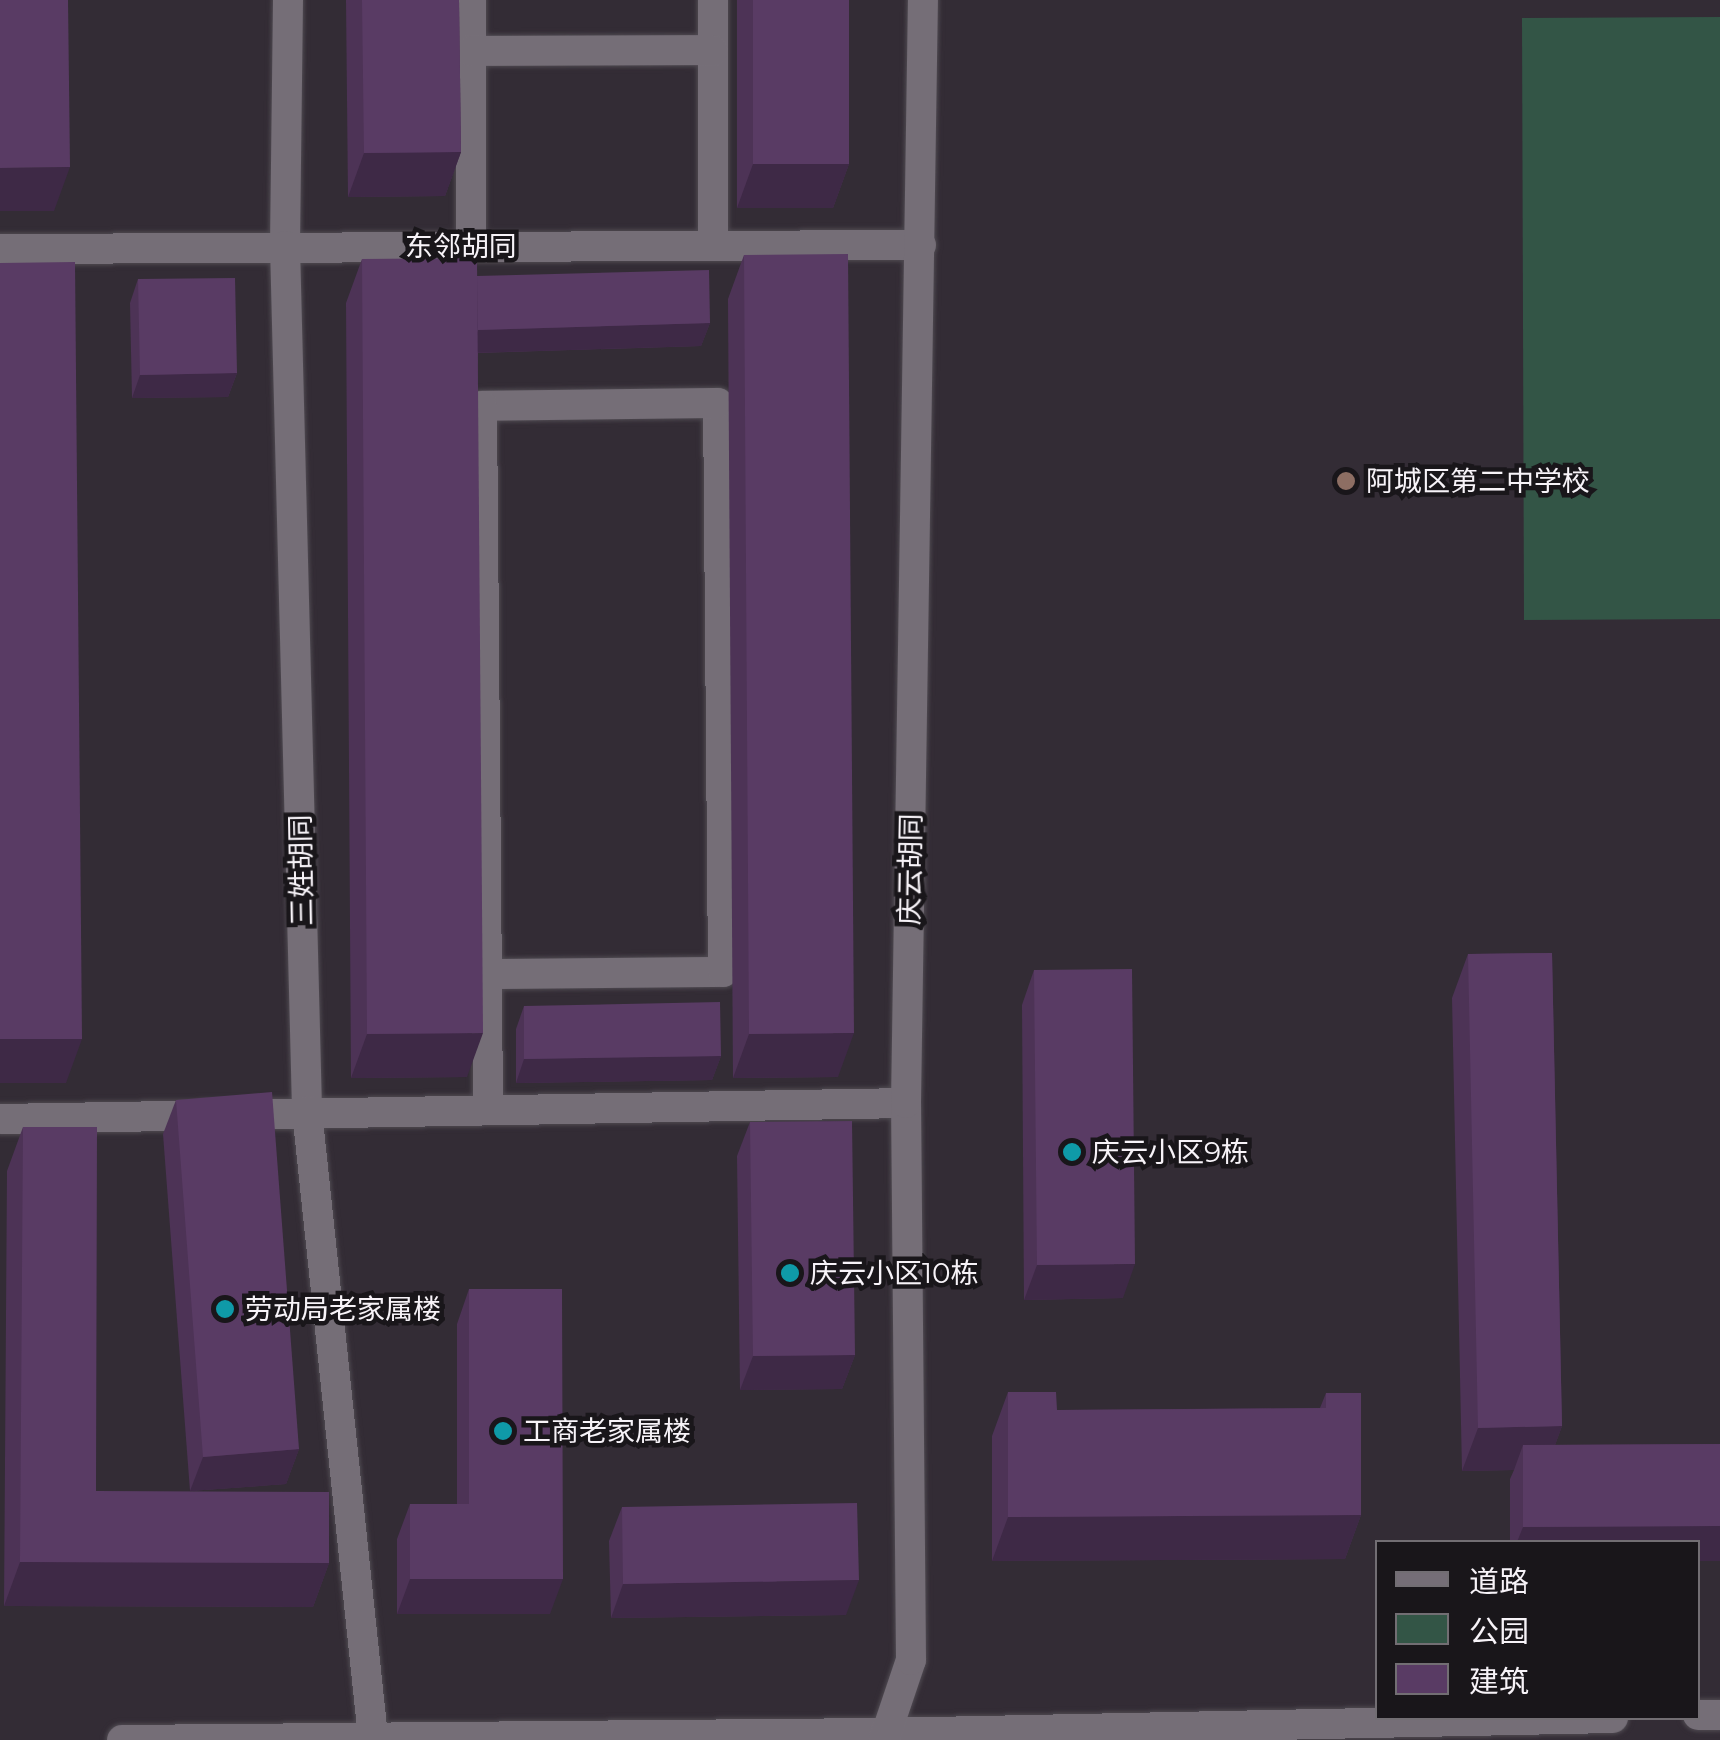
<!DOCTYPE html>
<meta charset="utf-8">
<style>
body{margin:0}
#map{position:relative;width:1720px;height:1740px;overflow:hidden;background:#332c35;font-family:Montserrat,"Noto Sans SC",sans-serif}
div>[style]{position:absolute}
.green>*{inset:0;background:#335546}
.roads{filter:drop-shadow(0 0 2px #4f4a51) drop-shadow(0 0 2px #4f4a51)}
.minor>*{height:30px;margin:-15px;padding:0 15px;transform-origin:15px;border-radius:15px;background:#756e77}
.wall>*{inset:0;background:#4d3356}
.shaded-wall>*{inset:0;background:#3e2946}
.building>*{inset:0;background:#593b64}
.dots>*{width:28px;height:28px;translate:-50% -50%;box-sizing:border-box;border:5px solid #19161a;border-radius:50%}
span{translate:-50% -50%;white-space:nowrap;text-align:center;line-height:1.15;-webkit-text-stroke:9px #19161a;paint-order:stroke}
.street-label{font-size:28px;color:#f7f3f8}
.poi-label{font-size:28px;color:#f7f3f8}
.left{translate:0 -50%;text-align:left}
.legend{position:absolute;left:1375px;top:1540px;width:325px;height:180px;box-sizing:border-box;background:#19161a;border:2px solid #726e73;margin:0;padding:12px 18px;list-style:none;font-size:30px;color:#f7f3f8}
.legend li{display:flex;align-items:center;gap:20px;height:50px}
.legend b{width:50px;border:2px solid #726e73}
</style>
<div id="map">
<div class="green">
<div style="clip-path:polygon(1720px 17px,1720px 619px,1524px 620px,1522px 18px)"></div>
</div>
<div class="roads">
<div class="minor">
<div style="left:288px;top:0;width:246px;rotate:90.7deg"></div>
<div style="left:285px;top:246px;width:865px;rotate:88.54deg"></div>
<div style="left:307px;top:1111px;width:629px;rotate:83.98deg"></div>
<div style="left:471px;top:0;width:246px;rotate:90deg"></div>
<div style="left:713px;top:0;width:245px;rotate:90deg"></div>
<div style="left:471px;top:51px;width:242px;rotate:-0.2deg"></div>
<div style="left:0;top:249px;width:921px;rotate:-0.25deg"></div>
<div style="left:488px;top:974px;width:235px;rotate:-0.5deg"></div>
<div style="left:723px;top:972px;width:569px;rotate:-90.5deg"></div>
<div style="left:718px;top:403px;width:236px;rotate:179.3deg"></div>
<div style="left:482px;top:406px;width:703px;rotate:89.51deg"></div>
<div style="left:0;top:1119px;width:906px;rotate:-1.01deg"></div>
<div style="left:1698px;top:1715px;width:22px"></div>
<div style="left:122px;top:1740px;width:762px;rotate:-0.53deg"></div>
<div style="left:884px;top:1733px;width:729px;rotate:-1.18deg"></div>
<div style="left:884px;top:1740px;width:84px;rotate:-71.4deg"></div>
<div style="left:911px;top:1660px;width:557px;rotate:-90.51deg"></div>
<div style="left:906px;top:1103px;width:1103px;rotate:-89.12deg"></div>
</div>
</div>
<div class="wall">
<div style="clip-path:polygon(346px 0,459px 0,461px 152px,445px 196px,348px 197px)"></div>
<div style="clip-path:polygon(737px 0,849px 0,849px 164px,833px 208px,737px 208px)"></div>
<div style="clip-path:polygon(744px 255px,838px 1077px,733px 1078px,728px 299px)"></div>
<div style="clip-path:polygon(362px 259px,477px 276px,710px 323px,701px 346px,478px 353px,467px 1077px,351px 1078px,346px 303px)"></div>
<div style="clip-path:polygon(138px 279px,237px 373px,228px 397px,132px 398px,130px 303px)"></div>
<div style="clip-path:polygon(1552px 953px,1562px 1426px,1555px 1445px,1720px 1444px,1720px 1561px,1698px 1561px,1698px 1542px,1510px 1542px,1510px 1479px,1514px 1470px,1462px 1471px,1452px 998px,1468px 954px)"></div>
<div style="clip-path:polygon(1034px 970px,1123px 1298px,1024px 1300px,1022px 1005px)"></div>
<div style="clip-path:polygon(524px 1006px,721px 1056px,712px 1080px,516px 1083px,516px 1029px)"></div>
<div style="clip-path:polygon(176px 1100px,299px 1449px,286px 1484px,190px 1491px,163px 1134px)"></div>
<div style="clip-path:polygon(750px 1122px,855px 1355px,842px 1389px,740px 1390px,737px 1156px)"></div>
<div style="clip-path:polygon(23px 1127px,96px 1491px,329px 1563px,313px 1607px,4px 1606px,7px 1171px)"></div>
<div style="clip-path:polygon(469px 1289px,550px 1614px,397px 1614px,397px 1539px,410px 1504px,457px 1504px,457px 1324px)"></div>
<div style="clip-path:polygon(1008px 1392px,1057px 1410px,1320px 1408px,1326px 1393px,1361px 1515px,1345px 1559px,992px 1561px,992px 1436px)"></div>
<div style="clip-path:polygon(622px 1507px,846px 1615px,611px 1618px,609px 1541px)"></div>
</div>
<div class="shaded-wall">
<div style="clip-path:polygon(461px 152px,445px 196px,348px 197px,364px 153px)"></div>
<div style="clip-path:polygon(753px 164px,849px 164px,833px 208px,737px 208px)"></div>
<div style="clip-path:polygon(70px 167px,54px 211px,0 211px,0 168px)"></div>
<div style="clip-path:polygon(710px 323px,701px 346px,469px 353px,478px 330px)"></div>
<div style="clip-path:polygon(237px 373px,228px 397px,132px 398px,140px 375px)"></div>
<div style="clip-path:polygon(483px 1033px,467px 1077px,351px 1078px,367px 1034px)"></div>
<div style="clip-path:polygon(854px 1033px,838px 1077px,733px 1078px,749px 1034px)"></div>
<div style="clip-path:polygon(0 1039px,82px 1039px,66px 1083px,0 1083px)"></div>
<div style="clip-path:polygon(721px 1056px,712px 1080px,516px 1083px,524px 1059px)"></div>
<div style="clip-path:polygon(1135px 1264px,1123px 1298px,1024px 1300px,1037px 1265px)"></div>
<div style="clip-path:polygon(855px 1355px,842px 1389px,740px 1390px,753px 1356px)"></div>
<div style="clip-path:polygon(1562px 1426px,1546px 1470px,1523px 1445px,1514px 1470px,1462px 1471px,1478px 1428px)"></div>
<div style="clip-path:polygon(299px 1449px,286px 1484px,190px 1491px,203px 1457px)"></div>
<div style="clip-path:polygon(1361px 1515px,1345px 1559px,992px 1561px,1008px 1517px)"></div>
<div style="clip-path:polygon(1720px 1526px,1720px 1561px,1698px 1561px,1698px 1542px,1517px 1542px,1523px 1527px)"></div>
<div style="clip-path:polygon(20px 1562px,329px 1563px,313px 1607px,4px 1606px)"></div>
<div style="clip-path:polygon(410px 1579px,563px 1579px,550px 1614px,397px 1614px)"></div>
<div style="clip-path:polygon(859px 1580px,846px 1615px,611px 1618px,623px 1584px)"></div>
</div>
<div class="building">
<div style="clip-path:polygon(0 0,68px 0,70px 167px,0 168px)"></div>
<div style="clip-path:polygon(362px 0,459px 0,461px 152px,364px 153px)"></div>
<div style="clip-path:polygon(753px 0,849px 0,849px 164px,753px 164px)"></div>
<div style="clip-path:polygon(848px 254px,854px 1033px,749px 1034px,744px 255px)"></div>
<div style="clip-path:polygon(477px 258px,483px 1033px,367px 1034px,362px 259px)"></div>
<div style="clip-path:polygon(75px 262px,82px 1039px,0 1039px,0 263px)"></div>
<div style="clip-path:polygon(709px 270px,710px 323px,478px 330px,477px 276px)"></div>
<div style="clip-path:polygon(235px 278px,237px 373px,140px 375px,138px 279px)"></div>
<div style="clip-path:polygon(1552px 953px,1562px 1426px,1478px 1428px,1468px 954px)"></div>
<div style="clip-path:polygon(1132px 969px,1135px 1264px,1037px 1265px,1034px 970px)"></div>
<div style="clip-path:polygon(720px 1002px,721px 1056px,524px 1059px,524px 1006px)"></div>
<div style="clip-path:polygon(272px 1092px,299px 1449px,203px 1457px,176px 1100px)"></div>
<div style="clip-path:polygon(852px 1121px,855px 1355px,753px 1356px,750px 1122px)"></div>
<div style="clip-path:polygon(23px 1127px,97px 1127px,96px 1491px,329px 1492px,329px 1563px,20px 1562px)"></div>
<div style="clip-path:polygon(469px 1289px,562px 1289px,563px 1579px,410px 1579px,410px 1504px,469px 1504px)"></div>
<div style="clip-path:polygon(1008px 1392px,1056px 1392px,1057px 1410px,1326px 1408px,1326px 1393px,1361px 1393px,1361px 1515px,1008px 1517px)"></div>
<div style="clip-path:polygon(1720px 1444px,1720px 1526px,1523px 1527px,1523px 1445px)"></div>
<div style="clip-path:polygon(857px 1503px,859px 1580px,623px 1584px,622px 1507px)"></div>
</div>
<div class="dots">
<div style="left:1346px;top:481px;background:#8d6e63"></div>
<div style="left:1072px;top:1152px;background:#0f9aa8"></div>
<div style="left:790px;top:1273px;background:#0f9aa8"></div>
<div style="left:225px;top:1309px;background:#0f9aa8"></div>
<div style="left:503px;top:1431px;background:#0f9aa8"></div>
</div>
<div class="street-label">
<span style="left:461px;top:246px">东邻胡同</span>
<span style="left:910px;top:869px;rotate:-89deg">庆云胡同</span>
<span style="left:301px;top:870px;rotate:-91deg">三姓胡同</span>
</div>
<div class="poi-label">
<span class="left" style="left:1366px;top:481px">阿城区第二中学校</span>
<span class="left" style="left:1092px;top:1152px">庆云小区9栋</span>
<span class="left" style="left:810px;top:1273px">庆云小区10栋</span>
<span class="left" style="left:245px;top:1309px">劳动局老家属楼</span>
<span class="left" style="left:523px;top:1431px">工商老家属楼</span>
</div>
<ul class="legend">
<li><b style="height:12px;background:#756e77"></b>道路</li>
<li><b style="height:28px;background:#335546"></b>公园</li>
<li><b style="height:28px;background:#593b64"></b>建筑</li>
</ul>
</div>
